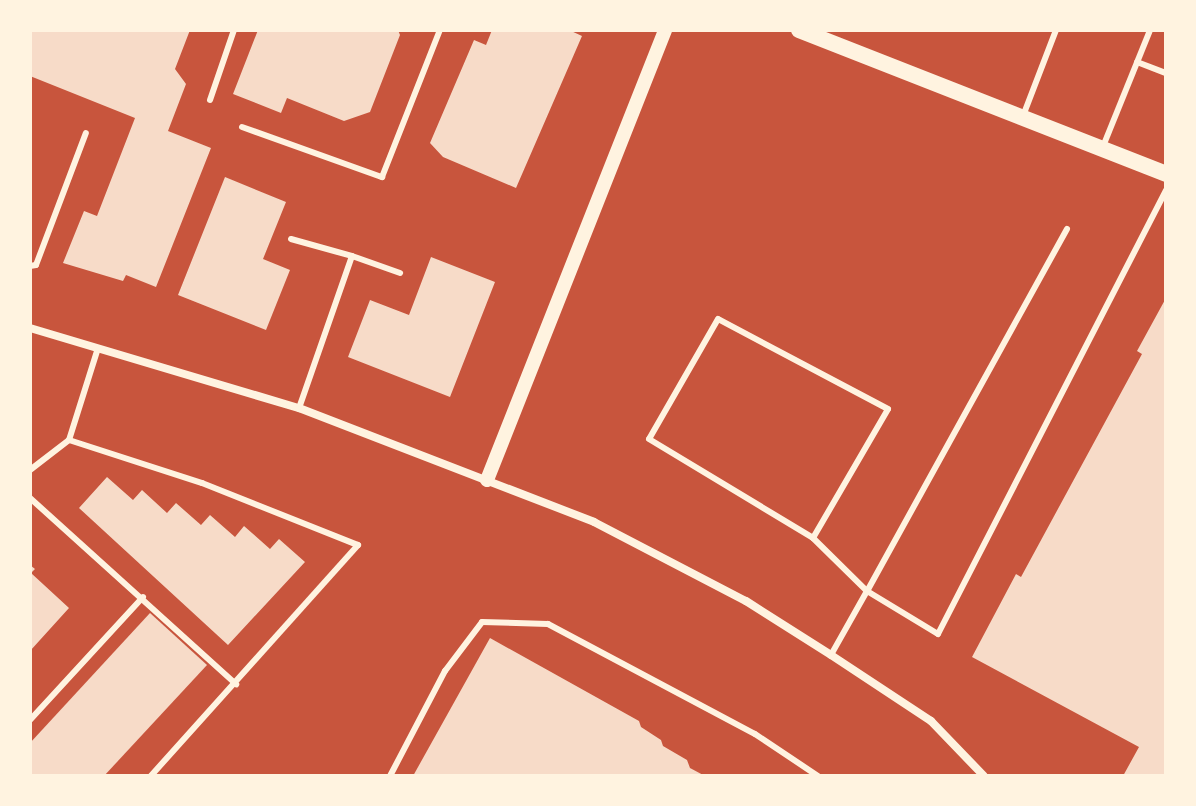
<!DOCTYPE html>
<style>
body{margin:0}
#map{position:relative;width:1196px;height:806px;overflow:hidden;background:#c8553d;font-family:"Varela Round",sans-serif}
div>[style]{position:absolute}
.building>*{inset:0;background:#f7dbc8}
.service>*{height:6px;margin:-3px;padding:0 3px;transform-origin:3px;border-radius:3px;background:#fff3e0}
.minor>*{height:8px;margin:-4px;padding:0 4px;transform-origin:4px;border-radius:4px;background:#fff3e0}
.tertiary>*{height:14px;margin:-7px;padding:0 7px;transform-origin:7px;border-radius:7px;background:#fff3e0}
.secondary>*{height:16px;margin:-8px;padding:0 8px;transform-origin:8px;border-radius:8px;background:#fff3e0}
span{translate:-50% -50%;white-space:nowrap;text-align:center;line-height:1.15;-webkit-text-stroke:6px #fff3e0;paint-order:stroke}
.frame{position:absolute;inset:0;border:32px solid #fff3e0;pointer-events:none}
</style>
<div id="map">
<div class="building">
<div style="clip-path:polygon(30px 30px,190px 30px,175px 69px,186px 84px,168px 131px,211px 148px,156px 287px,126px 275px,123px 281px,63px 263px,84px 211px,97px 216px,135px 118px,30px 76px)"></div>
<div style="clip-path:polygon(258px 30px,398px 30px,400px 35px,370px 112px,344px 121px,287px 98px,281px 113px,233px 94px)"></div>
<div style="clip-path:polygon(492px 30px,569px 30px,582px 36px,516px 188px,443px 157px,430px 143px,474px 40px,486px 45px)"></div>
<div style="clip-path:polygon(225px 177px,286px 202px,263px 259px,290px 270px,266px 330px,178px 295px)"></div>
<div style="clip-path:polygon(431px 257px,495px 282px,450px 397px,348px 357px,370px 300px,409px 315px)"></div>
<div style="clip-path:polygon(1166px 298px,1166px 776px,1123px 776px,1139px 747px,972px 657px,1016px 574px,1021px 577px,1142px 354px,1137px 351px)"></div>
<div style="clip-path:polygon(107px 477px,133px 500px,142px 490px,167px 513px,176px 503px,201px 525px,210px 515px,235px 537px,244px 526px,270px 549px,279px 539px,305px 562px,228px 645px,79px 508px)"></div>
<div style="clip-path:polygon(30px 565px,35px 569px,31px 573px,69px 608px,30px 651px)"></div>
<div style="clip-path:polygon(150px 613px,207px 665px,104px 776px,30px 776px,30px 743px)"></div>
<div style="clip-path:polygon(490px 638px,639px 721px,641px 727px,661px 740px,663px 746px,687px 760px,690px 768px,705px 776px,413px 776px)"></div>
</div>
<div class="service">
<div style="left:1137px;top:62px;width:31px;rotate:21deg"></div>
<div style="left:210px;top:100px;width:74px;rotate:-71.1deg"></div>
<div style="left:1023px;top:116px;width:92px;rotate:-69deg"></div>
<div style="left:242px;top:127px;width:149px;rotate:19.7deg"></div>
<div style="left:382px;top:177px;width:158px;rotate:-68.5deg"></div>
<div style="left:1102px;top:149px;width:128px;rotate:-68deg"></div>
<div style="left:1067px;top:229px;width:414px;rotate:118.9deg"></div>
<div style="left:867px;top:591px;width:83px;rotate:31.2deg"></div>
<div style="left:938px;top:634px;width:499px;rotate:-62.8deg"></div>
<div style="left:291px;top:239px;width:63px;rotate:15.6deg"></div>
<div style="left:352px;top:256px;width:161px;rotate:109.2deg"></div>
<div style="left:352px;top:256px;width:51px;rotate:19.5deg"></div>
<div style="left:30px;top:266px;width:6px;rotate:-9deg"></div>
<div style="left:36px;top:265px;width:141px;rotate:-69.3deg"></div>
<div style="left:98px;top:348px;width:96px;rotate:107.5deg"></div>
<div style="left:69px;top:440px;width:140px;rotate:17.9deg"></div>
<div style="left:202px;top:483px;width:168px;rotate:21.7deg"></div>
<div style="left:358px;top:545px;width:310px;rotate:131.9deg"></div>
<div style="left:30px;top:470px;width:49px;rotate:-37.6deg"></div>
<div style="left:30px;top:498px;width:278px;rotate:42.1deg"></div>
<div style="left:813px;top:538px;width:149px;rotate:-59.8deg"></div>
<div style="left:888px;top:409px;width:192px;rotate:-152.1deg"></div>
<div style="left:718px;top:319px;width:138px;rotate:119.9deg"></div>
<div style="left:649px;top:439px;width:192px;rotate:31.1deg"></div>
<div style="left:813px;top:538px;width:76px;rotate:44.5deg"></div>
<div style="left:867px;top:591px;width:73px;rotate:119.4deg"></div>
<div style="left:30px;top:720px;width:167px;rotate:-47.4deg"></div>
<div style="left:390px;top:776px;width:119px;rotate:-62.4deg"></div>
<div style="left:445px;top:671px;width:61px;rotate:-52.9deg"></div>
<div style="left:482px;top:622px;width:66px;rotate:1.7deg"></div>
<div style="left:548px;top:624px;width:234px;rotate:28deg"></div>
<div style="left:755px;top:734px;width:76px;rotate:33.7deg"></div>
</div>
<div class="minor">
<div style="left:30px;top:328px;width:281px;rotate:16.6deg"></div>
<div style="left:299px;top:408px;width:316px;rotate:21.1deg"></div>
<div style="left:594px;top:522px;width:171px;rotate:27.5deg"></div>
<div style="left:746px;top:601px;width:101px;rotate:32.4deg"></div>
<div style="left:831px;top:655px;width:120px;rotate:33.4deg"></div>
<div style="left:931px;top:721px;width:76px;rotate:46.1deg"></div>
</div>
<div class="tertiary">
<div style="left:487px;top:480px;width:484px;rotate:-68.4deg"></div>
</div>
<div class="secondary">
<div style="left:799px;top:30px;width:394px;rotate:21.4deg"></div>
</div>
<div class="frame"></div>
</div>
